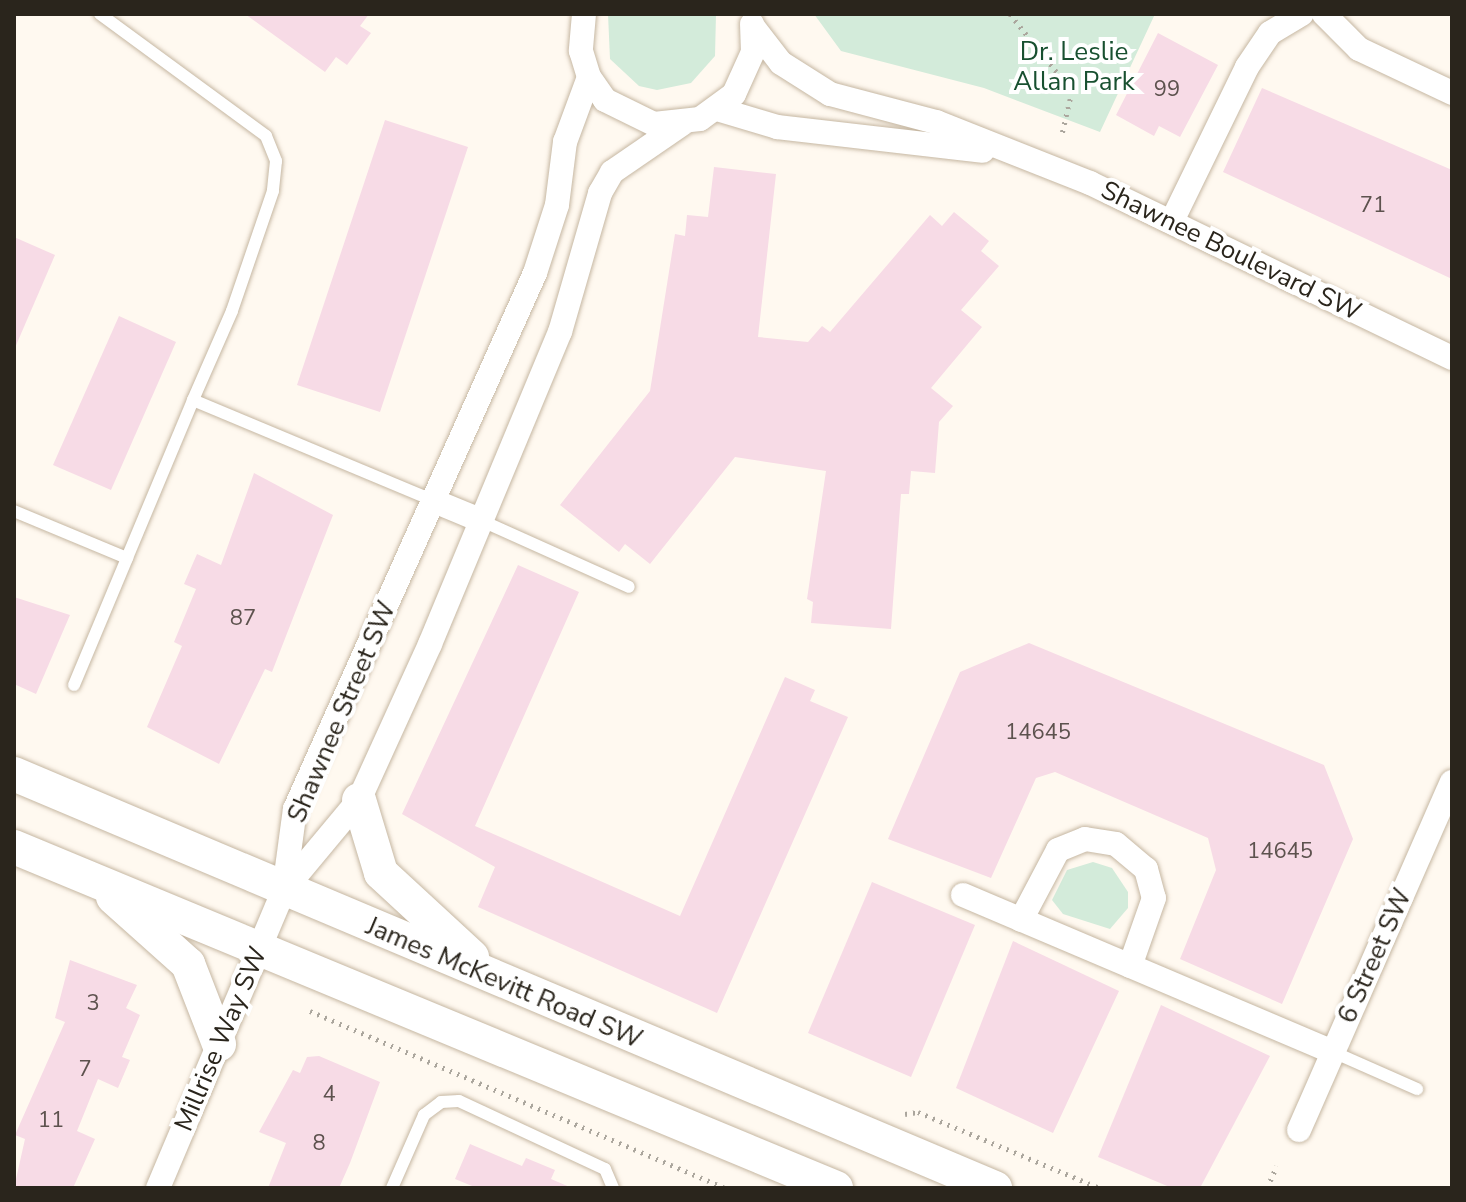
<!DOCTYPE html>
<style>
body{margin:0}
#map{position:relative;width:1466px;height:1202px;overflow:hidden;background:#fff9f0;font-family:"Nunito Sans",sans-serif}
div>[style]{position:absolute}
.green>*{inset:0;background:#d3ebda}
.building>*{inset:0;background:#f7dbe6}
.path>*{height:5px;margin-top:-2.5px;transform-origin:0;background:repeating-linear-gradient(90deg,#aba69d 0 2px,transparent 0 8px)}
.roads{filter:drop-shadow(0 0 2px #c6b7a2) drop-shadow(0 0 2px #c6b7a2)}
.lane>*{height:12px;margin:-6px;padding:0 6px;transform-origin:6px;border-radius:6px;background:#fff}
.street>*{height:24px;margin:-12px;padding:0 12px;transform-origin:12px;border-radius:12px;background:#fff}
.secondary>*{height:34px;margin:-17px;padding:0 17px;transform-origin:17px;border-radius:17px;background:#fff}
span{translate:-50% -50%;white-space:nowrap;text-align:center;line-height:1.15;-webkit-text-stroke:8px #fff;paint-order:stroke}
.number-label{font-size:22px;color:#5d524e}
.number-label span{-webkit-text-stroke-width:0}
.park-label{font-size:26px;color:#185030}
.street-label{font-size:26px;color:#2a251c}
.frame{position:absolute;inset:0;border:16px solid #2a251c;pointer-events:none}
</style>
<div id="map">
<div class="green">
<div style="clip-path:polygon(608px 14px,716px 14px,715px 56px,691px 83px,657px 90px,639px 86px,610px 59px)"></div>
<div style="clip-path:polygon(814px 14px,1155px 14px,1100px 132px,984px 88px,841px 51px)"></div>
<div style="clip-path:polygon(1093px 862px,1112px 868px,1128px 892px,1128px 908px,1110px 929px,1063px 914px,1052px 900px,1067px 870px)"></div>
</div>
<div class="building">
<div style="clip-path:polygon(245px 14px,369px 14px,360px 26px,371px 33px,347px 65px,336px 57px,325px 72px)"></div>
<div style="clip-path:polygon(1158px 33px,1218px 65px,1180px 137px,1159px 126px,1154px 136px,1116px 115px)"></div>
<div style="clip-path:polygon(1262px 88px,1452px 170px,1452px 279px,1223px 172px)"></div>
<div style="clip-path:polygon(385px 120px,468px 147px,380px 412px,297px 385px)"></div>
<div style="clip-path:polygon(714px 167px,776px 174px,758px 337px,808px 342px,822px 326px,830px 332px,930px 215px,942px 226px,954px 212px,989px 241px,981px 251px,999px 266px,961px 310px,982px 327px,931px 388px,953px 406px,939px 422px,935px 473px,911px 471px,909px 494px,901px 494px,891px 629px,811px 623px,813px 602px,807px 599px,826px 471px,735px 457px,650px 564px,625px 544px,619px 552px,560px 505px,650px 391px,675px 234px,685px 236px,687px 215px,708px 217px)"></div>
<div style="clip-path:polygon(14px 237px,55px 255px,14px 350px)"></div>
<div style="clip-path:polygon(119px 316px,176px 342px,111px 490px,53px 465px)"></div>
<div style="clip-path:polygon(254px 473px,333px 515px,272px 672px,265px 669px,219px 764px,147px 727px,182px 646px,174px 642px,196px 589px,184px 584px,197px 554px,221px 565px)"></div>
<div style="clip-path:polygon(518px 565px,579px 592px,475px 826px,680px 916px,785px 677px,815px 690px,810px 701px,848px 717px,717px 1013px,478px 907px,495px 867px,402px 814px)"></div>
<div style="clip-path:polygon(14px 597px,70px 615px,36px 694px,14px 684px)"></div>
<div style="clip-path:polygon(1029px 643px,1324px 765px,1353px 839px,1282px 1004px,1180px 959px,1216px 870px,1208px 838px,1055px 772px,1036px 778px,991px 878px,888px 839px,960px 672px)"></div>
<div style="clip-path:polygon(872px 882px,975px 925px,911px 1077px,808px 1033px)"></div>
<div style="clip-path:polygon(1013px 941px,1119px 991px,1053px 1133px,956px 1088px)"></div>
<div style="clip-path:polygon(70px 960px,137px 985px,126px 1008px,140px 1015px,122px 1057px,130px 1060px,118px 1088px,98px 1079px,77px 1131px,95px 1139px,73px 1188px,14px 1188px,25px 1139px,15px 1135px,65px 1022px,55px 1018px)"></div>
<div style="clip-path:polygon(1161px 1005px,1270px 1056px,1200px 1188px,1172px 1188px,1098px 1157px)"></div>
<div style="clip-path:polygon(319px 1056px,380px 1082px,350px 1163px,339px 1188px,268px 1188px,286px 1143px,259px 1132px,293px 1070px,300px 1073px,307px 1057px)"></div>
<div style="clip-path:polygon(470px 1144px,522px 1166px,526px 1158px,555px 1170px,551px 1179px,572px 1188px,477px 1188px,455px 1179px)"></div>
</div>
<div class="path">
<div style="left:1010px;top:14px;width:99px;rotate:51.2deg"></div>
<div style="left:1072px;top:91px;width:44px;rotate:103.1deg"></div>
<div style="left:310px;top:1011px;width:450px;rotate:23.1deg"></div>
<div style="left:905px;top:1114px;width:13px;rotate:-9deg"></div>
<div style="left:918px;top:1112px;width:197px;rotate:22.7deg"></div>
<div style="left:1267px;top:1188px;width:24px;rotate:-66deg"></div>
</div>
<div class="roads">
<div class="lane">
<div style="left:100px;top:14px;width:206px;rotate:36.3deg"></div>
<div style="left:266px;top:136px;width:27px;rotate:68deg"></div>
<div style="left:276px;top:161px;width:30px;rotate:96deg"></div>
<div style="left:273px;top:191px;width:127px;rotate:108.9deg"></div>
<div style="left:232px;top:311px;width:97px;rotate:113.7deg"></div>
<div style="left:14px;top:511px;width:122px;rotate:22.6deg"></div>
<div style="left:127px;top:558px;width:171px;rotate:-67.3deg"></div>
<div style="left:193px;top:400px;width:261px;rotate:22.7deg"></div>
<div style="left:480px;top:520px;width:163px;rotate:24.2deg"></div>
<div style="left:74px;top:685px;width:138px;rotate:-67.3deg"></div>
<div style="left:1333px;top:1052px;width:92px;rotate:23.8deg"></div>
<div style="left:392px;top:1188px;width:80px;rotate:-66.3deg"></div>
<div style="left:424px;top:1115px;width:21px;rotate:-37deg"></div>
<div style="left:441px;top:1102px;width:18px;rotate:-3deg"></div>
<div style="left:459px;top:1101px;width:161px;rotate:25deg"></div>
<div style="left:605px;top:1169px;width:21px;rotate:67deg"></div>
</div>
<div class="street">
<div style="left:584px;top:14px;width:37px;rotate:95deg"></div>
<div style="left:581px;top:51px;width:27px;rotate:73deg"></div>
<div style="left:589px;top:77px;width:28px;rotate:55deg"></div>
<div style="left:605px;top:100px;width:55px;rotate:26.1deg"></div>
<div style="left:654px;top:124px;width:46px;rotate:-6.2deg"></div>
<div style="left:700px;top:119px;width:42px;rotate:-36.3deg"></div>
<div style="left:734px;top:94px;width:46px;rotate:-65.7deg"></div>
<div style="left:753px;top:52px;width:28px;rotate:-92deg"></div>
<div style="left:1324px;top:14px;width:49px;rotate:45deg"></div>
<div style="left:1359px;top:49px;width:103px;rotate:25.3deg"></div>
<div style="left:754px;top:28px;width:44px;rotate:52.4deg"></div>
<div style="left:781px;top:63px;width:58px;rotate:32.3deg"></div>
<div style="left:830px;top:94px;width:110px;rotate:14.8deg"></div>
<div style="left:936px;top:122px;width:166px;rotate:21.6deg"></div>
<div style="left:1090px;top:183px;width:402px;rotate:25.8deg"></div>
<div style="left:717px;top:109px;width:63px;rotate:16.7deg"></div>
<div style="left:777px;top:127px;width:207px;rotate:6.6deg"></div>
<div style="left:1172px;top:221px;width:171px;rotate:-64deg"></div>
<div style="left:1247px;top:67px;width:41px;rotate:-55.9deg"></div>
<div style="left:1270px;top:33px;width:37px;rotate:-31deg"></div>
<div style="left:434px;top:501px;width:50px;rotate:22.4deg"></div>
<div style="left:284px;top:890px;width:117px;rotate:-50.2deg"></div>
<div style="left:359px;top:800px;width:171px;rotate:-65.5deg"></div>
<div style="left:430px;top:644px;width:338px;rotate:-67.4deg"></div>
<div style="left:560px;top:332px;width:145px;rotate:-73.9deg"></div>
<div style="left:600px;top:193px;width:24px;rotate:-60deg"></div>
<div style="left:612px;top:172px;width:85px;rotate:-34.4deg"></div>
<div style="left:963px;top:895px;width:402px;rotate:23deg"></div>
<div style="left:1021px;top:920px;width:79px;rotate:-62.1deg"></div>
<div style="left:1058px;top:850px;width:29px;rotate:-22deg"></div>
<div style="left:1085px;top:839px;width:31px;rotate:9deg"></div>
<div style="left:1116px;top:844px;width:39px;rotate:40deg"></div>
<div style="left:1146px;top:869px;width:30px;rotate:75deg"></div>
<div style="left:1154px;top:898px;width:72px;rotate:109.4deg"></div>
<div style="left:1299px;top:1130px;width:380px;rotate:-66.3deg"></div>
<div style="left:158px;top:1188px;width:324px;rotate:-67.1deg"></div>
<div style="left:284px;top:890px;width:82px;rotate:-82.3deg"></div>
<div style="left:295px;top:809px;width:587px;rotate:-65.88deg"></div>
<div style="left:535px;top:273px;width:71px;rotate:-72.1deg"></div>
<div style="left:557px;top:205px;width:64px;rotate:-82.8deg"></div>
<div style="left:565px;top:142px;width:69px;rotate:-69.7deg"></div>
</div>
<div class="secondary">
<div style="left:14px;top:774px;width:1065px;rotate:22.88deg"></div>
<div style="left:359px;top:800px;width:76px;rotate:73.2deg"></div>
<div style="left:381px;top:873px;width:124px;rotate:42.7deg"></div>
<div style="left:14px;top:847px;width:890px;rotate:22.53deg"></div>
<div style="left:113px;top:897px;width:101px;rotate:41.8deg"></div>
<div style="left:188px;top:964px;width:86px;rotate:68.8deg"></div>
</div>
</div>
<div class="number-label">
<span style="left:1167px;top:90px">99</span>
<span style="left:1373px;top:206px">71</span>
<span style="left:243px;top:619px">87</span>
<span style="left:1038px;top:733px">14645</span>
<span style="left:1280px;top:852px">14645</span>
<span style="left:93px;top:1004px">3</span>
<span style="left:85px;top:1070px">7</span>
<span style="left:329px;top:1095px">4</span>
<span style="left:51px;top:1121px">11</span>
<span style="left:319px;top:1144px">8</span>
</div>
<div class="park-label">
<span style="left:1074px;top:67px">Dr. Leslie<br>Allan Park</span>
</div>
<div class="street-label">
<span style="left:1231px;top:251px;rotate:26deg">Shawnee Boulevard SW</span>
<span style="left:342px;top:712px;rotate:-67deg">Shawnee Street SW</span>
<span style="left:1375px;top:956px;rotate:-66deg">6 Street SW</span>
<span style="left:504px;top:983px;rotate:23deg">James McKevitt Road SW</span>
<span style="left:221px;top:1039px;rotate:-67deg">Millrise Way SW</span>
</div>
<div class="frame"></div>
</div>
